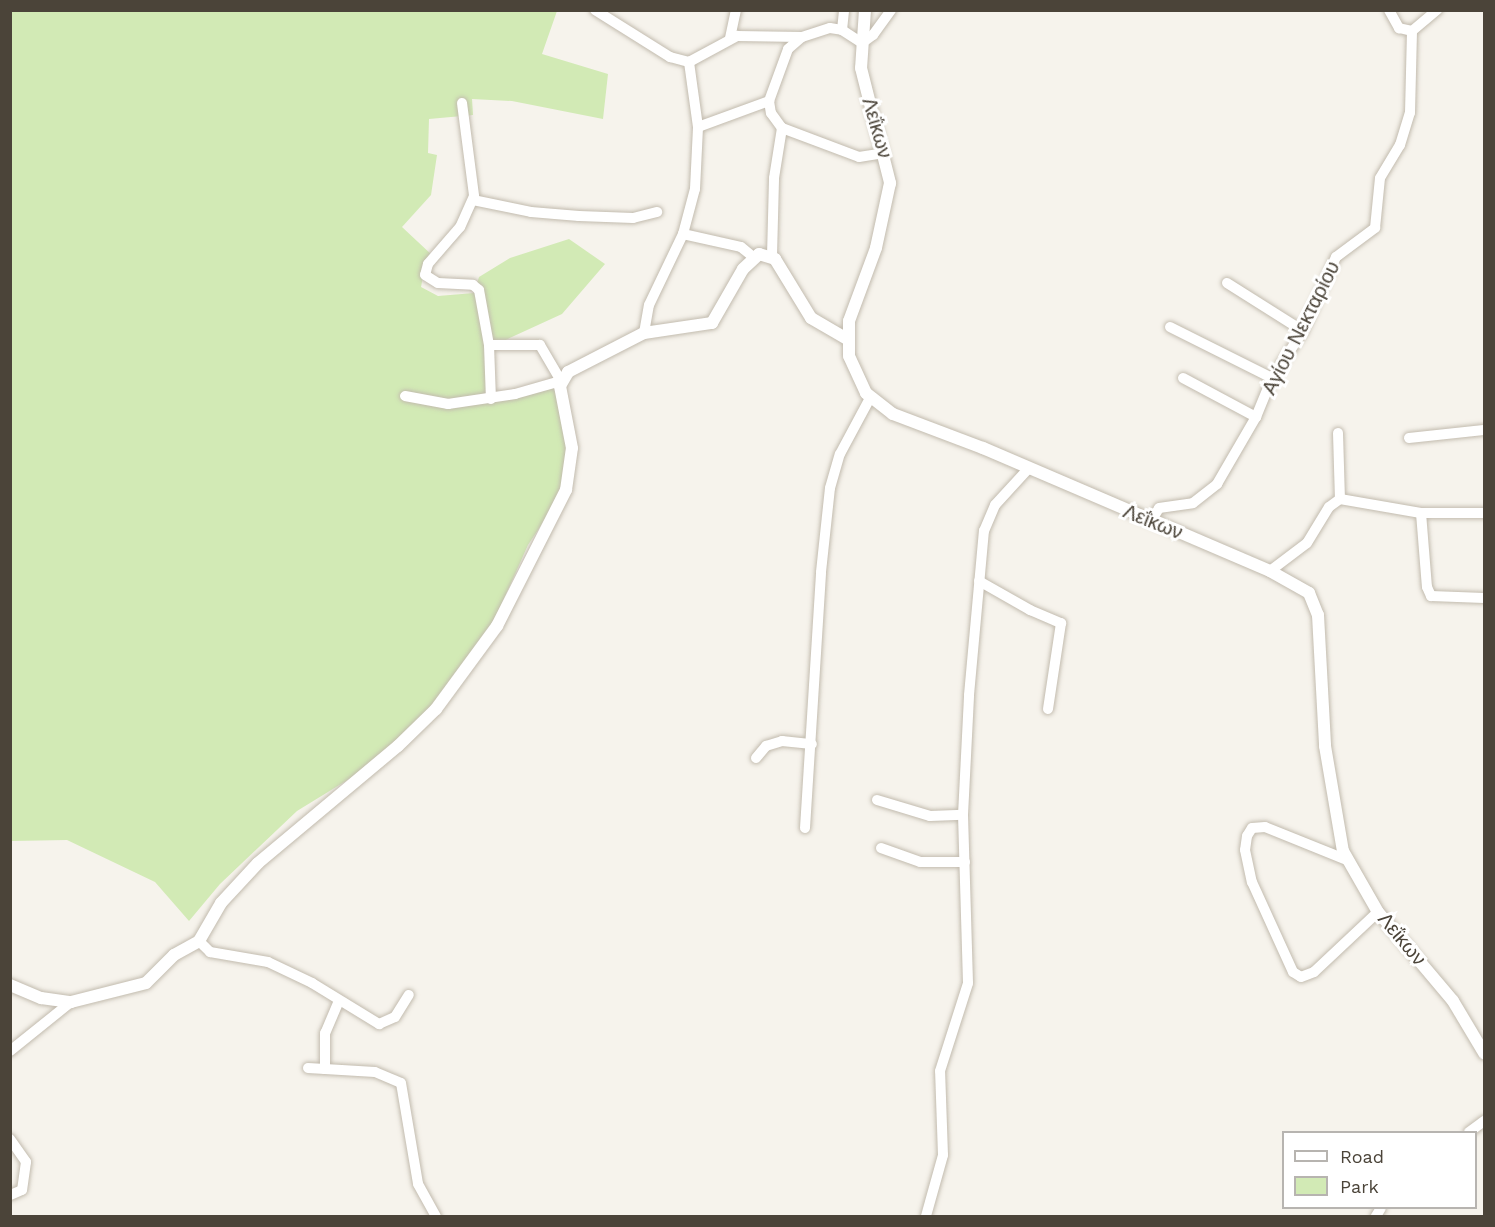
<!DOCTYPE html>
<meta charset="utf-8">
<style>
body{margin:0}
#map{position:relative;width:1495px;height:1227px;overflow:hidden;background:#f6f3ec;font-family:"Work Sans",sans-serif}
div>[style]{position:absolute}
.green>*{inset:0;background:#d2eab5}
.roads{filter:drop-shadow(0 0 2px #c2bbae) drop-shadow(0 0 2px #c2bbae)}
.minor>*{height:10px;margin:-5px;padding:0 5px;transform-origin:5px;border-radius:5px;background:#fff}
.tertiary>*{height:12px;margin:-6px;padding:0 6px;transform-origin:6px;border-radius:6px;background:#fff}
span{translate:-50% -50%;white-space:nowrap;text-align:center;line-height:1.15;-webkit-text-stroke:6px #fff;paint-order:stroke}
.street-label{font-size:20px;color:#4b4439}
.frame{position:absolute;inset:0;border:12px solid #4b4439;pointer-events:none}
.legend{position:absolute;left:1282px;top:1131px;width:195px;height:78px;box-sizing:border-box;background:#fff;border:2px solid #b7b4b0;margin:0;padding:8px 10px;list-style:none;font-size:18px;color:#4b4439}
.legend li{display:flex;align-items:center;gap:12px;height:30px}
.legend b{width:30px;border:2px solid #b7b4b0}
</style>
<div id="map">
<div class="green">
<div style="clip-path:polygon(10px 11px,557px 11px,542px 54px,608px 74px,603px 119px,512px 101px,472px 99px,473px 115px,429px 119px,428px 153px,437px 155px,431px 195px,402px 227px,433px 256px,425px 266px,421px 287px,438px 296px,474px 293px,479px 277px,510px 258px,569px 239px,605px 264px,562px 314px,486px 349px,489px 395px,557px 384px,570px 439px,565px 489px,528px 545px,494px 621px,439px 697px,412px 726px,354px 776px,297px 811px,220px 884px,189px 921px,155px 882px,67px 840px,11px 841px)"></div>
</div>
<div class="roads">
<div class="minor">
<div style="left:595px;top:10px;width:89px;rotate:32.1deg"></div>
<div style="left:670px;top:57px;width:20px;rotate:15deg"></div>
<div style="left:689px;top:62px;width:55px;rotate:-28.4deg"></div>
<div style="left:737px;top:36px;width:65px;rotate:0.9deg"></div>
<div style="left:802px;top:37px;width:29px;rotate:-18deg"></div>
<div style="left:830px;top:28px;width:12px;rotate:9deg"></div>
<div style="left:842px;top:30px;width:24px;rotate:33deg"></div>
<div style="left:862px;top:43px;width:14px;rotate:-36deg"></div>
<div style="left:873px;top:35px;width:31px;rotate:-54deg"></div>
<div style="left:1389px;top:10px;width:21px;rotate:61deg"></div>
<div style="left:1399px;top:28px;width:13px;rotate:13deg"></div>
<div style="left:842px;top:30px;width:20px;rotate:-84deg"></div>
<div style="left:730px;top:38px;width:29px;rotate:-78deg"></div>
<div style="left:769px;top:101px;width:12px;rotate:81deg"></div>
<div style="left:771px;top:113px;width:19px;rotate:54deg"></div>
<div style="left:782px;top:128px;width:82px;rotate:20.6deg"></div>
<div style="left:859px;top:157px;width:25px;rotate:-9deg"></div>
<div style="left:462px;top:103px;width:94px;rotate:82.6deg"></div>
<div style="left:474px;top:196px;width:34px;rotate:114deg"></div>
<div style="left:460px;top:227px;width:49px;rotate:130.9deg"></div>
<div style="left:428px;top:264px;width:11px;rotate:105deg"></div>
<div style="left:425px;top:275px;width:15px;rotate:32deg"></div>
<div style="left:438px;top:283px;width:35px;rotate:3deg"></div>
<div style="left:473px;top:285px;width:8px;rotate:40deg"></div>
<div style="left:479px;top:290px;width:56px;rotate:79.7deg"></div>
<div style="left:489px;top:345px;width:54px;rotate:87.9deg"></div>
<div style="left:698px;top:127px;width:76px;rotate:-20.1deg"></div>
<div style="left:769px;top:101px;width:55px;rotate:-69.9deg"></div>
<div style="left:788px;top:49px;width:18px;rotate:-41deg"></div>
<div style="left:473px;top:200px;width:59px;rotate:11.7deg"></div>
<div style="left:531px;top:212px;width:48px;rotate:4.8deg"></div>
<div style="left:579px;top:216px;width:54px;rotate:2.1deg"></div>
<div style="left:633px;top:218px;width:25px;rotate:-14deg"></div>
<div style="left:683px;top:234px;width:59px;rotate:12.6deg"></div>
<div style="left:741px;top:247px;width:14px;rotate:39deg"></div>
<div style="left:772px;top:256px;width:78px;rotate:-88.5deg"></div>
<div style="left:774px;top:178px;width:51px;rotate:-80.9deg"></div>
<div style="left:1227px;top:283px;width:90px;rotate:32.3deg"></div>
<div style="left:1170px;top:327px;width:114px;rotate:26.6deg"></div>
<div style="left:644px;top:333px;width:28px;rotate:-80deg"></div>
<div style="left:649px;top:305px;width:79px;rotate:-64.4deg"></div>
<div style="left:683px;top:234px;width:47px;rotate:-75.1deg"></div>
<div style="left:695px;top:189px;width:62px;rotate:-87.2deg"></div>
<div style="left:698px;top:127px;width:66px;rotate:-97.9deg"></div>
<div style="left:1183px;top:378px;width:83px;rotate:28.1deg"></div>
<div style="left:405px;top:396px;width:44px;rotate:10.5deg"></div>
<div style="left:448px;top:404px;width:68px;rotate:-8.5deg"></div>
<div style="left:515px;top:394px;width:48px;rotate:-15.8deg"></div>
<div style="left:561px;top:381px;width:42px;rotate:-120.3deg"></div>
<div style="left:540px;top:345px;width:51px;rotate:180deg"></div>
<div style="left:1338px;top:433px;width:66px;rotate:88.3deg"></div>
<div style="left:1409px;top:438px;width:75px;rotate:-6.1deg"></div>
<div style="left:1421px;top:513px;width:74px;rotate:85.4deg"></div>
<div style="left:1427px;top:587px;width:10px;rotate:66deg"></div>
<div style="left:1431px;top:596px;width:53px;rotate:2.2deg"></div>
<div style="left:1151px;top:521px;width:15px;rotate:-58deg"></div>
<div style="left:1159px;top:508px;width:34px;rotate:-8deg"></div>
<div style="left:1193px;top:503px;width:31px;rotate:-38deg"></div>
<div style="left:1217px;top:484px;width:78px;rotate:-59.8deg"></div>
<div style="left:1256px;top:417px;width:42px;rotate:-67.7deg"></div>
<div style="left:1272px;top:378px;width:56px;rotate:-56.6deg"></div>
<div style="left:1303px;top:331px;width:81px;rotate:-66deg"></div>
<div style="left:1336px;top:257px;width:49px;rotate:-36.6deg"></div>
<div style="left:1375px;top:228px;width:50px;rotate:-84.3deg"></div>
<div style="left:1380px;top:178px;width:39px;rotate:-59deg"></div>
<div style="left:1400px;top:145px;width:34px;rotate:-73deg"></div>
<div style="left:1410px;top:113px;width:82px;rotate:-88.6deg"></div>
<div style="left:1412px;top:31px;width:33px;rotate:-40deg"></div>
<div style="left:1270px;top:571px;width:46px;rotate:-37.1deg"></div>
<div style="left:1307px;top:543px;width:42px;rotate:-58.6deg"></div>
<div style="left:1329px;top:507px;width:14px;rotate:-36deg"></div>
<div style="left:1340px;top:499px;width:82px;rotate:9.8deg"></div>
<div style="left:1421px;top:513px;width:63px"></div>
<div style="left:979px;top:581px;width:59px;rotate:29.6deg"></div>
<div style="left:1030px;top:610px;width:34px;rotate:23deg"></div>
<div style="left:1061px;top:623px;width:87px;rotate:98.6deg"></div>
<div style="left:756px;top:758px;width:16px;rotate:-50deg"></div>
<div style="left:766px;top:746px;width:17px;rotate:-17deg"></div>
<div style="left:782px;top:741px;width:30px;rotate:6deg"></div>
<div style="left:877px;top:800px;width:55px;rotate:16.8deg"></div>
<div style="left:930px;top:816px;width:33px;rotate:-2deg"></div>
<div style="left:805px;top:828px;width:256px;rotate:-86.4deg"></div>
<div style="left:821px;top:572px;width:84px;rotate:-83.9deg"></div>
<div style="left:830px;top:488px;width:35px;rotate:-74deg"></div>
<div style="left:840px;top:454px;width:64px;rotate:-61.8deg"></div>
<div style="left:881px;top:848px;width:41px;rotate:19.7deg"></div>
<div style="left:920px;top:862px;width:45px"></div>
<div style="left:1347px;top:860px;width:88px;rotate:-158.1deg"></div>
<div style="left:1265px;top:827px;width:13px;rotate:176deg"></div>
<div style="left:1252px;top:828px;width:9px;rotate:122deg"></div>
<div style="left:1247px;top:836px;width:14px;rotate:98deg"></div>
<div style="left:1245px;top:850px;width:33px;rotate:78deg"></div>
<div style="left:1252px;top:882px;width:99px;rotate:65.5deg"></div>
<div style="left:1293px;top:972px;width:9px;rotate:32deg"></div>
<div style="left:1301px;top:977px;width:14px;rotate:-21deg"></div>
<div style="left:1314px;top:972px;width:88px;rotate:-43.2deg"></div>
<div style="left:199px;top:941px;width:16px;rotate:45deg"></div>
<div style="left:210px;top:952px;width:59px;rotate:9.8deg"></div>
<div style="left:268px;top:962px;width:49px;rotate:25.5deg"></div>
<div style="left:312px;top:983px;width:79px;rotate:31.5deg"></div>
<div style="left:379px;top:1024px;width:17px;rotate:-24deg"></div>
<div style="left:395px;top:1017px;width:26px;rotate:-58deg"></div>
<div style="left:338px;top:1003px;width:33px;rotate:113deg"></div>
<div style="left:325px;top:1033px;width:36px;rotate:90deg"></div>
<div style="left:325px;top:1069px;width:50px;rotate:3.4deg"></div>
<div style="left:375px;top:1072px;width:28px;rotate:23deg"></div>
<div style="left:401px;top:1083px;width:102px;rotate:80.4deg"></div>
<div style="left:418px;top:1184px;width:37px;rotate:61deg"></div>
<div style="left:10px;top:1051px;width:78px;rotate:-38.8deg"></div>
<div style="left:308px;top:1068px;width:17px;rotate:3deg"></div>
<div style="left:1469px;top:1132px;width:19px;rotate:-36deg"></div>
<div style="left:10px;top:1139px;width:28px;rotate:55deg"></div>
<div style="left:26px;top:1162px;width:28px;rotate:98deg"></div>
<div style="left:22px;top:1190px;width:13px;rotate:157deg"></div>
<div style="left:926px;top:1216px;width:63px;rotate:-74.4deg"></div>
<div style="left:943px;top:1155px;width:84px;rotate:-92deg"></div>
<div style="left:940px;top:1071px;width:92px;rotate:-72.3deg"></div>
<div style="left:968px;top:983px;width:168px;rotate:-91.7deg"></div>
<div style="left:963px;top:815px;width:120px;rotate:-87.1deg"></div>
<div style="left:969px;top:695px;width:165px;rotate:-84.8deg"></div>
<div style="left:984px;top:531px;width:28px;rotate:-67deg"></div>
<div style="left:995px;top:505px;width:50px;rotate:-47.4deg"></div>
<div style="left:1376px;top:1216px;width:9px;rotate:-58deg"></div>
</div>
<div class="tertiary">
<div style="left:865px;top:10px;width:58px;rotate:93.9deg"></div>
<div style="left:861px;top:68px;width:119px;rotate:75.8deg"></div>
<div style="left:890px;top:183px;width:66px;rotate:102.2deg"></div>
<div style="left:876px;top:248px;width:78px;rotate:110.3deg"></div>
<div style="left:849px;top:321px;width:35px;rotate:90deg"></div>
<div style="left:849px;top:356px;width:41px;rotate:65.3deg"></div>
<div style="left:866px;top:393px;width:34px;rotate:38deg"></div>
<div style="left:893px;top:414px;width:96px;rotate:20.7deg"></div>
<div style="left:983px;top:448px;width:312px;rotate:23.2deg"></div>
<div style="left:1270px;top:571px;width:45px;rotate:29.4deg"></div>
<div style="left:1309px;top:593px;width:24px;rotate:68deg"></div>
<div style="left:1318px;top:615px;width:131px;rotate:86.9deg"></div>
<div style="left:1325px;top:746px;width:107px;rotate:80.3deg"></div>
<div style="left:1343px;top:851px;width:70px;rotate:60.2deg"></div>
<div style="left:1378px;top:912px;width:116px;rotate:49.9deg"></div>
<div style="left:1453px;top:1001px;width:61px;rotate:59.2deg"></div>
<div style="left:10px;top:985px;width:34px;rotate:23deg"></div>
<div style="left:41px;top:998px;width:30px;rotate:8deg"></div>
<div style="left:71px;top:1002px;width:77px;rotate:-14.2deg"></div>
<div style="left:146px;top:983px;width:40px;rotate:-45deg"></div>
<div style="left:174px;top:955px;width:29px;rotate:-29deg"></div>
<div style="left:199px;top:941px;width:44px;rotate:-59.9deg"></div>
<div style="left:221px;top:903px;width:54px;rotate:-47.2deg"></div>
<div style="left:258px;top:863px;width:182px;rotate:-39.9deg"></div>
<div style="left:398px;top:746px;width:53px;rotate:-44.2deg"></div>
<div style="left:436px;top:709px;width:103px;rotate:-53.7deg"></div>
<div style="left:497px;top:626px;width:153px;rotate:-63.1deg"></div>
<div style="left:566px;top:490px;width:42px;rotate:-81.9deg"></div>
<div style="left:572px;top:448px;width:63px;rotate:-101deg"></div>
<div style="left:560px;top:386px;width:16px;rotate:-60deg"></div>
<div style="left:568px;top:372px;width:85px;rotate:-27.2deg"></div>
<div style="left:644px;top:333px;width:69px;rotate:-8.4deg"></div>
<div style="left:712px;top:323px;width:62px;rotate:-60.1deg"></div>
<div style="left:743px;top:269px;width:22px;rotate:-43deg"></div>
<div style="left:759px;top:254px;width:17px;rotate:17deg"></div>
<div style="left:775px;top:259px;width:69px;rotate:58.6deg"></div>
<div style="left:811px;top:318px;width:42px;rotate:30.3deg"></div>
</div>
</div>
<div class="street-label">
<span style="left:877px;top:128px;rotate:74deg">Λεΐκων</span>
<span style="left:1301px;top:328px;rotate:-63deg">Αγίου Νεκταρίου</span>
<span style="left:1153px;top:522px;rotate:22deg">Λεΐκων</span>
<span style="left:1402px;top:939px;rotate:50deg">Λεΐκων</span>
</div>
<div class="frame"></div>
<ul class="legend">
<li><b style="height:8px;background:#fff"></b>Road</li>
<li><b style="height:16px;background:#d2eab5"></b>Park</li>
</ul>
</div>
